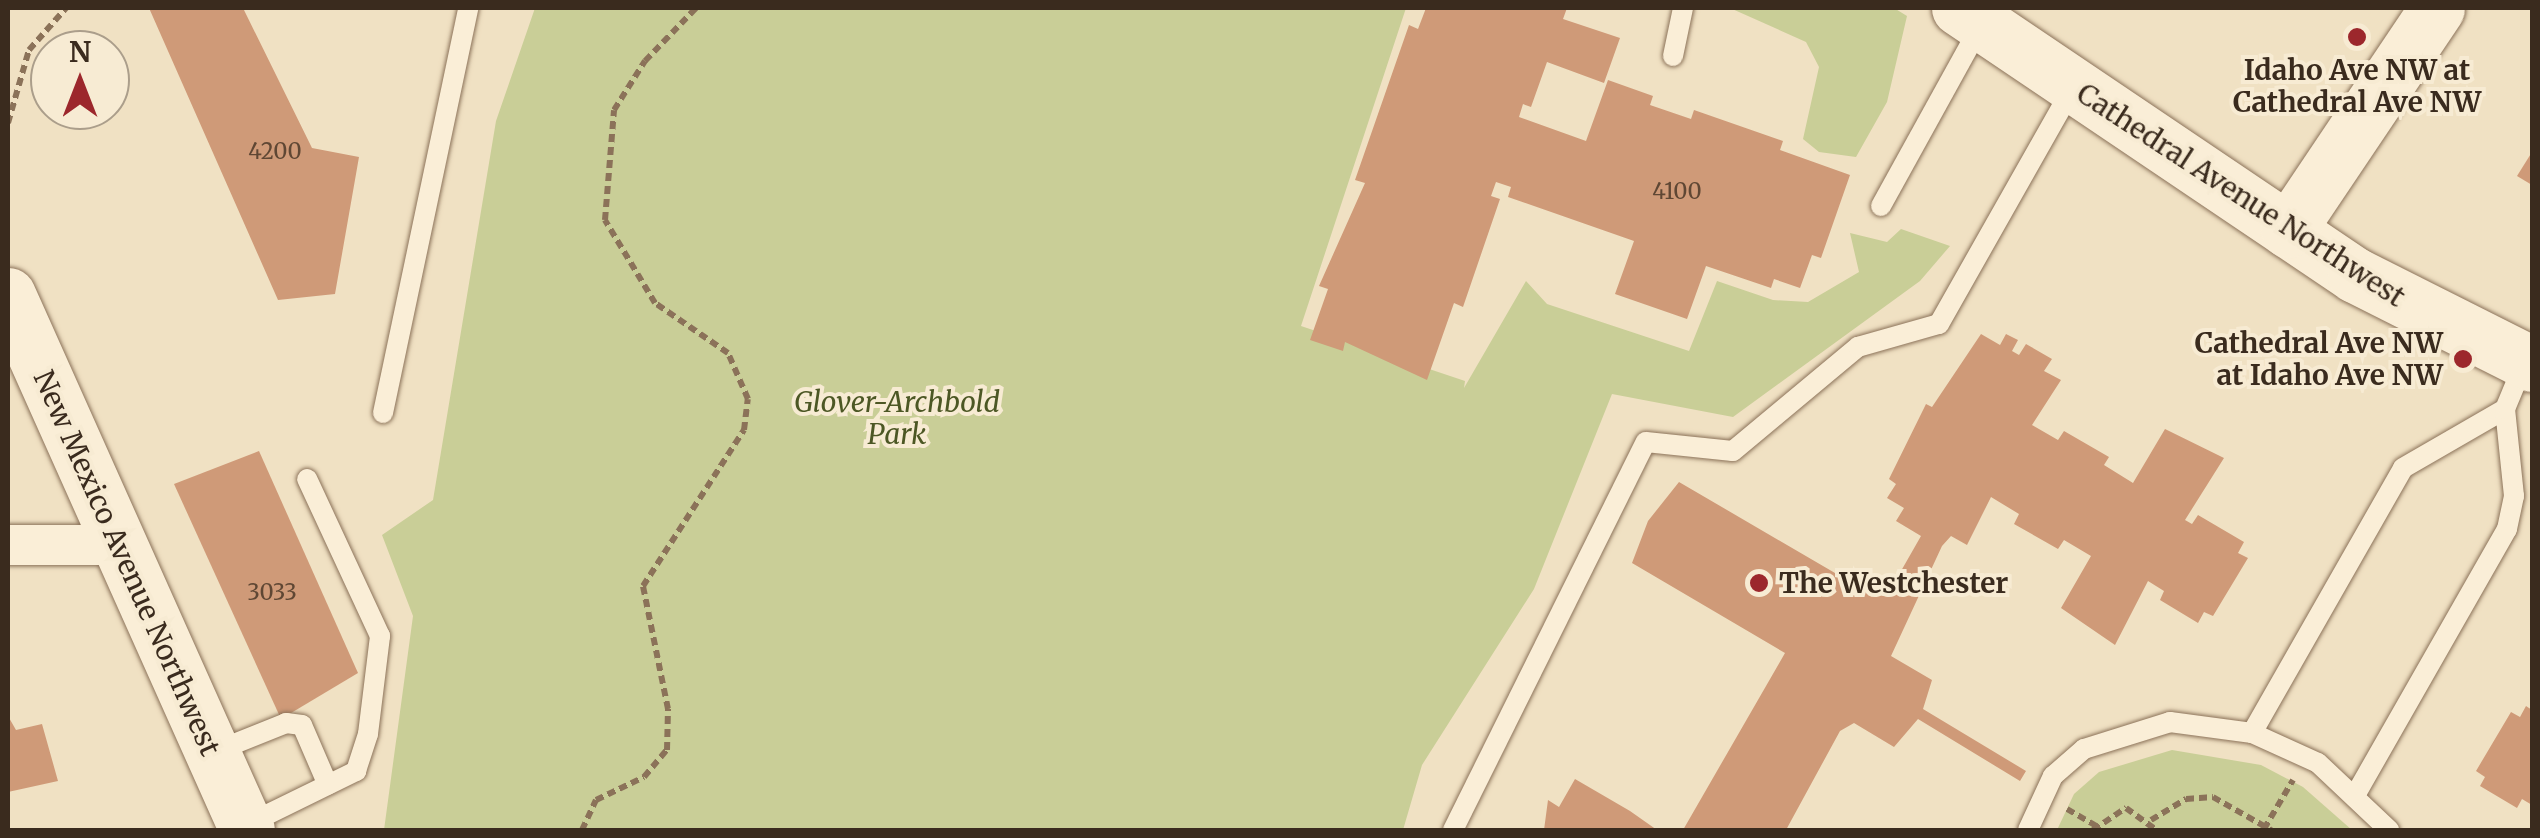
<!DOCTYPE html>
<style>
body{margin:0}
#map{position:relative;width:2540px;height:838px;overflow:hidden;background:#f0e1c3;font-family:Merriweather,serif}
div>[style]{position:absolute}
.green>*{inset:0;background:#c9ce97}
.building>*{inset:0;background:#cf9a78}
.path>*{height:6px;margin-top:-3px;transform-origin:0;background:repeating-linear-gradient(90deg,#8b7259 0 8px,transparent 0 13px)}
.roads{filter:drop-shadow(0 0 2px #8b7259) drop-shadow(0 0 2px #8b7259)}
.lane>*{height:20px;margin:-10px;padding:0 10px;transform-origin:10px;border-radius:10px;background:#faeed7}
.street>*{height:40px;margin:-20px;padding:0 20px;transform-origin:20px;border-radius:20px;background:#faeed7}
.secondary>*{height:55px;margin:-27.5px;padding:0 27.5px;transform-origin:27.5px;border-radius:27.5px;background:#faeed7}
.dots>*{width:28px;height:28px;translate:-50% -50%;box-sizing:border-box;border:5px solid #f7ebd3;border-radius:50%}
span{translate:-50% -50%;white-space:nowrap;text-align:center;line-height:1.15;-webkit-text-stroke:8px #f7ebd3;paint-order:stroke}
.number-label{font-size:22px;color:#5f4734}
.number-label span{-webkit-text-stroke-width:0}
.poi-label{font-size:28px;color:#3a2b1e;font-weight:700}
.right{translate:-100% -50%;text-align:right}
.left{translate:0 -50%;text-align:left}
.street-label{font-size:28px;color:#3a2b1e}
.park-label{font-size:28px;color:#4c5724;font-style:italic}
.frame{position:absolute;inset:0;border:10px solid #3a2b1e;pointer-events:none}
.north{position:absolute;left:30px;top:30px;width:100px;height:100px;box-sizing:border-box;background:#f7ebd3;border:2px solid #ab9e8b;border-radius:50%;rotate:0deg;font-size:28px;font-weight:700;line-height:40px;text-align:center;color:#3a2b1e}
.north::after{content:'';display:block;margin:auto;width:35px;height:45px;background:#9c272c;clip-path:polygon(50% 0,100% 100%,50% 72%,0 100%)}
</style>
<div id="map">
<div class="green">
<div style="clip-path:polygon(535px 8px,1406px 8px,1301px 326px,1465px 381px,1464px 388px,1526px 281px,1547px 304px,1689px 351px,1717px 281px,1773px 300px,1808px 302px,1859px 272px,1850px 233px,1887px 242px,1901px 229px,1950px 246px,1920px 281px,1733px 417px,1612px 394px,1534px 589px,1422px 765px,1403px 830px,384px 830px,413px 616px,382px 535px,433px 500px,496px 121px)"></div>
<div style="clip-path:polygon(1730px 8px,1894px 8px,1907px 16px,1887px 102px,1856px 157px,1819px 152px,1803px 139px,1819px 67px,1806px 42px)"></div>
<div style="clip-path:polygon(2172px 750px,2261px 765px,2303px 787px,2352px 830px,2057px 830px,2074px 794px,2099px 772px)"></div>
</div>
<div class="building">
<div style="clip-path:polygon(149px 8px,243px 8px,312px 148px,359px 157px,335px 294px,278px 300px)"></div>
<div style="clip-path:polygon(1426px 8px,1567px 8px,1563px 19px,1620px 38px,1604px 83px,1547px 62px,1531px 107px,1523px 104px,1519px 117px,1586px 141px,1608px 80px,1653px 96px,1650px 105px,1691px 119px,1694px 110px,1783px 141px,1780px 150px,1850px 175px,1821px 258px,1812px 255px,1800px 288px,1774px 279px,1771px 288px,1706px 266px,1687px 319px,1615px 294px,1634px 241px,1508px 197px,1511px 187px,1496px 182px,1491px 196px,1500px 199px,1463px 307px,1454px 303px,1427px 380px,1345px 342px,1343px 351px,1310px 340px,1328px 289px,1319px 286px,1365px 183px,1355px 180px,1409px 25px,1418px 29px)"></div>
<div style="clip-path:polygon(2532px 152px,2532px 185px,2517px 176px)"></div>
<div style="clip-path:polygon(1981px 334px,2000px 345px,2006px 334px,2018px 340px,2012px 351px,2019px 355px,2026px 344px,2052px 359px,2044px 371px,2061px 380px,2032px 425px,2058px 440px,2064px 431px,2109px 457px,2104px 465px,2133px 483px,2165px 429px,2224px 458px,2185px 520px,2192px 524px,2198px 515px,2244px 542px,2238px 553px,2248px 558px,2213px 616px,2204px 612px,2198px 623px,2160px 600px,2164px 591px,2148px 581px,2115px 645px,2061px 608px,2091px 556px,2064px 540px,2058px 549px,2014px 524px,2019px 514px,1991px 497px,1967px 545px,1951px 536px,1942px 546px,1891px 656px,1932px 680px,1923px 709px,2026px 771px,2020px 781px,1918px 719px,1894px 747px,1854px 723px,1840px 731px,1786px 830px,1683px 830px,1785px 653px,1632px 563px,1648px 521px,1679px 482px,1871px 594px,1881px 578px,1893px 585px,1921px 536px,1896px 521px,1904px 508px,1887px 498px,1896px 484px,1889px 479px,1926px 404px,1932px 407px)"></div>
<div style="clip-path:polygon(259px 451px,358px 673px,281px 719px,174px 484px)"></div>
<div style="clip-path:polygon(2526px 706px,2532px 710px,2532px 805px,2522px 799px,2517px 808px,2480px 786px,2485px 777px,2476px 771px,2511px 712px,2520px 717px)"></div>
<div style="clip-path:polygon(8px 716px,16px 730px,42px 724px,58px 781px,8px 792px)"></div>
<div style="clip-path:polygon(1575px 779px,1630px 811px,1657px 830px,1544px 830px,1548px 800px,1559px 807px)"></div>
</div>
<div class="path">
<div style="left:8px;top:123px;width:76px;rotate:-74deg"></div>
<div style="left:29px;top:50px;width:56px;rotate:-48.6deg"></div>
<div style="left:2067px;top:809px;width:34px;rotate:30deg"></div>
<div style="left:2151px;top:820px;width:41px;rotate:-31deg"></div>
<div style="left:2186px;top:799px;width:27px;rotate:-4deg"></div>
<div style="left:2213px;top:797px;width:67px;rotate:29.6deg"></div>
<div style="left:2264px;top:829px;width:57px;rotate:-59.4deg"></div>
<div style="left:582px;top:830px;width:33px;rotate:-65deg"></div>
<div style="left:596px;top:800px;width:53px;rotate:-25.6deg"></div>
<div style="left:644px;top:777px;width:35px;rotate:-50deg"></div>
<div style="left:667px;top:750px;width:41px;rotate:-88.6deg"></div>
<div style="left:668px;top:709px;width:126px;rotate:-101.5deg"></div>
<div style="left:643px;top:586px;width:186px;rotate:-57.1deg"></div>
<div style="left:744px;top:430px;width:31px;rotate:-83deg"></div>
<div style="left:748px;top:399px;width:50px;rotate:-113.5deg"></div>
<div style="left:728px;top:353px;width:88px;rotate:-145.6deg"></div>
<div style="left:655px;top:303px;width:97px;rotate:-121.1deg"></div>
<div style="left:605px;top:220px;width:110px;rotate:-85.3deg"></div>
<div style="left:614px;top:110px;width:58px;rotate:-57.7deg"></div>
<div style="left:645px;top:61px;width:74px;rotate:-46.1deg"></div>
<div style="left:2093px;top:830px;width:40px;rotate:-34deg"></div>
<div style="left:2126px;top:808px;width:37px;rotate:36deg"></div>
</div>
<div class="roads">
<div class="lane">
<div style="left:1673px;top:56px;width:49px;rotate:-78.2deg"></div>
<div style="left:1881px;top:206px;width:207px;rotate:-61.1deg"></div>
<div style="left:383px;top:413px;width:414px;rotate:-78.1deg"></div>
<div style="left:2252px;top:733px;width:305px;rotate:-60.3deg"></div>
<div style="left:2403px;top:468px;width:118px;rotate:-30deg"></div>
<div style="left:214px;top:752px;width:78px;rotate:-21.9deg"></div>
<div style="left:286px;top:723px;width:16px;rotate:7deg"></div>
<div style="left:302px;top:725px;width:65px;rotate:66.6deg"></div>
<div style="left:2357px;top:792px;width:303px;rotate:-60.3deg"></div>
<div style="left:2507px;top:529px;width:34px;rotate:-78deg"></div>
<div style="left:2514px;top:496px;width:87px;rotate:-95.9deg"></div>
<div style="left:2505px;top:409px;width:52px;rotate:-67.4deg"></div>
<div style="left:246px;top:825px;width:123px;rotate:-26.1deg"></div>
<div style="left:356px;top:771px;width:39px;rotate:-72deg"></div>
<div style="left:368px;top:734px;width:99px;rotate:-83deg"></div>
<div style="left:380px;top:636px;width:173px;rotate:-114.9deg"></div>
<div style="left:1453px;top:830px;width:433px;rotate:-63.6deg"></div>
<div style="left:1646px;top:442px;width:87px;rotate:5.9deg"></div>
<div style="left:1733px;top:451px;width:163px;rotate:-39.8deg"></div>
<div style="left:1858px;top:347px;width:84px;rotate:-15.9deg"></div>
<div style="left:1939px;top:324px;width:270px;rotate:-60.5deg"></div>
<div style="left:2028px;top:830px;width:60px;rotate:-65.2deg"></div>
<div style="left:2053px;top:776px;width:41px;rotate:-41.1deg"></div>
<div style="left:2084px;top:749px;width:90px;rotate:-17.4deg"></div>
<div style="left:2170px;top:722px;width:83px;rotate:7.6deg"></div>
<div style="left:2252px;top:733px;width:72px;rotate:24.4deg"></div>
<div style="left:2318px;top:763px;width:98px;rotate:43.3deg"></div>
</div>
<div class="street">
<div style="left:8px;top:545px;width:110px"></div>
</div>
<div class="secondary">
<div style="left:1959px;top:8px;width:478px;rotate:34deg"></div>
<div style="left:2355px;top:275px;width:198px;rotate:26.7deg"></div>
<div style="left:2288px;top:230px;width:267px;rotate:-56.1deg"></div>
<div style="left:8px;top:295px;width:586px;rotate:65.93deg"></div>
</div>
</div>
<div class="dots">
<div style="left:2357px;top:37px;background:#9c272c"></div>
<div style="left:2463px;top:359px;background:#9c272c"></div>
<div style="left:1759px;top:583px;background:#9c272c"></div>
</div>
<div class="number-label">
<span style="left:275px;top:152px">4200</span>
<span style="left:1677px;top:192px">4100</span>
<span style="left:272px;top:593px">3033</span>
</div>
<div class="poi-label">
<span style="left:2357px;top:86px">Idaho Ave NW at<br>Cathedral Ave NW</span>
<span class="right" style="left:2443px;top:359px">Cathedral Ave NW<br>at Idaho Ave NW</span>
<span class="left" style="left:1779px;top:583px">The Westchester</span>
</div>
<div class="street-label">
<span style="left:2241px;top:195px;rotate:33deg">Cathedral Avenue Northwest</span>
<span style="left:127px;top:563px;rotate:66deg">New Mexico Avenue Northwest</span>
</div>
<div class="park-label">
<span style="left:897px;top:418px">Glover-Archbold<br>Park</span>
</div>
<div class="frame"></div>
<div class="north">N</div>
</div>
